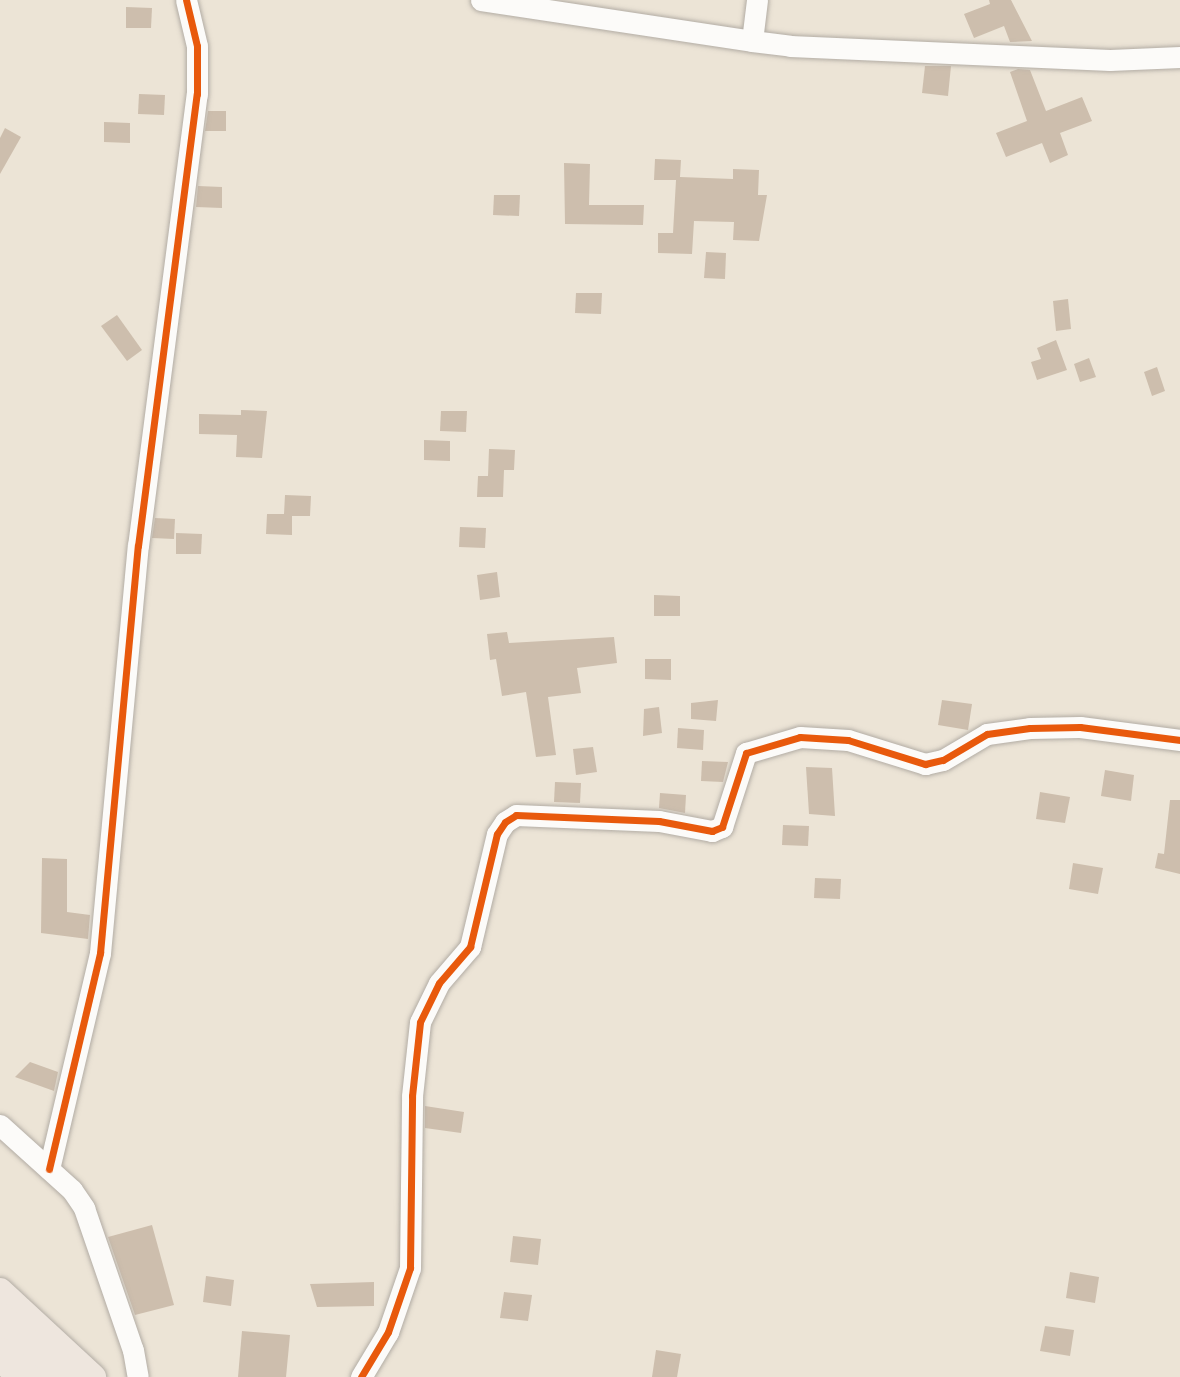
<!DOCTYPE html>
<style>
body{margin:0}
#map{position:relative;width:1180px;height:1377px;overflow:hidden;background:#ece4d6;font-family:"Sorts Mill Goudy",serif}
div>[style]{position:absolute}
.building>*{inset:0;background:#cdbead}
.roads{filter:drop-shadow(0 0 2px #b2aca4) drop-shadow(0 0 2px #b2aca4)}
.minor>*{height:21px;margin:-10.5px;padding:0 10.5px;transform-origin:10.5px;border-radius:10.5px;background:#fcfbf9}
.major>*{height:26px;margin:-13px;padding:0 13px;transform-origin:13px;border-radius:13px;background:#eee6de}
.highway>*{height:32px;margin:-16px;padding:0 16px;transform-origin:16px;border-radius:16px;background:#eee6de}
.cycleway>*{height:7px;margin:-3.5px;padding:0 3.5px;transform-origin:3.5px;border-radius:3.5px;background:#e8590c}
span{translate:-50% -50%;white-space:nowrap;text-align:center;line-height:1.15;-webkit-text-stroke:7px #fcf5e5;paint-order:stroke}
</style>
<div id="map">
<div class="building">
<div style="clip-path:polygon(989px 0,1011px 0,1032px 41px,1010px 42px,1004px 26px,974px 38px,964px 14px,990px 4px)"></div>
<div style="clip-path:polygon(126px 7px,152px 8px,151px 28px,126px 28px)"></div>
<div style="clip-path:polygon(925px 66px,951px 66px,948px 96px,922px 93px)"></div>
<div style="clip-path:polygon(1018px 69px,1030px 70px,1046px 111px,1082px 97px,1092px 121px,1060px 133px,1068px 155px,1050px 163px,1042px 143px,1006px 157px,996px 133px,1027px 121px,1010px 72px)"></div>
<div style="clip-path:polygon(139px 94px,165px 95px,164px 115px,138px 114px)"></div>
<div style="clip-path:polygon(208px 111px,226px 111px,226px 131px,205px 131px)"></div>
<div style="clip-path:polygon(104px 122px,130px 123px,130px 143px,104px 142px)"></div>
<div style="clip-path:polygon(5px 128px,21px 137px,0 174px,0 138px)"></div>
<div style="clip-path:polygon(655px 159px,681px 160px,680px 177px,733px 179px,733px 169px,759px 170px,758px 195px,767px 195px,759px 241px,733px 240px,734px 222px,694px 221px,692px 254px,658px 253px,658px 233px,673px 233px,676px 180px,654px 180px)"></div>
<div style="clip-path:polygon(564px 163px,590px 164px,589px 205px,644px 205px,643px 225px,565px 224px)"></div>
<div style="clip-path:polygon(198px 186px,222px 187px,222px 208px,196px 207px)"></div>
<div style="clip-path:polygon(494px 195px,520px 195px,519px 216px,493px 215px)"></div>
<div style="clip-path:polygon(706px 252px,726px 253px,725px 279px,704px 278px)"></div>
<div style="clip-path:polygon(576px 293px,602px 293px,601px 314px,575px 313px)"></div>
<div style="clip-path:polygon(1068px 299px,1071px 329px,1056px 331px,1053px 301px)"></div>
<div style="clip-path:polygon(117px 315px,142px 350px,127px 361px,101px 326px)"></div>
<div style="clip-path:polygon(1056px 340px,1067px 370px,1037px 380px,1031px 362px,1041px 359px,1037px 348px)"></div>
<div style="clip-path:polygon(1089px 358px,1096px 377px,1080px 382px,1074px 364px)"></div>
<div style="clip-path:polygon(1157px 367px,1165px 391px,1152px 396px,1144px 372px)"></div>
<div style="clip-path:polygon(241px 410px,267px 411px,262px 458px,236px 457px,237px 435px,199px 434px,199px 414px,241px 415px)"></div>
<div style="clip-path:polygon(441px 411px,467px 411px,466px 432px,440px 431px)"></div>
<div style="clip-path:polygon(424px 440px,450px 441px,450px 461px,424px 460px)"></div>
<div style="clip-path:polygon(489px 449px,515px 450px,514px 470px,504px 470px,503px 497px,477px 497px,478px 476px,488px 476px)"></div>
<div style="clip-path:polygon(285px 495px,311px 496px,310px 516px,292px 516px,292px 535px,266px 534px,267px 514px,284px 514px)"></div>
<div style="clip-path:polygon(155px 518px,175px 519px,174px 539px,152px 538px)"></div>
<div style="clip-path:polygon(460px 527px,486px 528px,485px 548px,459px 547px)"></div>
<div style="clip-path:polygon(176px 533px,202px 534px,201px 554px,176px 554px)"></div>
<div style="clip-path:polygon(497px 572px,500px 597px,480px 600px,477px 575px)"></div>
<div style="clip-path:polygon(654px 595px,680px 596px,680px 616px,654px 616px)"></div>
<div style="clip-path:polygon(507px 632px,509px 643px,614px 637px,617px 663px,577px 668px,581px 693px,548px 697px,556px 755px,536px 757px,526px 692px,502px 696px,496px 659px,490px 660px,487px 634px)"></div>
<div style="clip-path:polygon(645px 659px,671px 659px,671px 680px,645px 679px)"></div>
<div style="clip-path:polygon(718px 700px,716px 721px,691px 719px,691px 703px)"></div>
<div style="clip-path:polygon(942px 700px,972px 704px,968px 730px,938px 725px)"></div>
<div style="clip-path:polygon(659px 707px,662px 733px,643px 736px,644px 709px)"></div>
<div style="clip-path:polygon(678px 728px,704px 730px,703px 750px,677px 748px)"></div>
<div style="clip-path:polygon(593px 747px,597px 772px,576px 775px,573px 749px)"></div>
<div style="clip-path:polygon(702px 761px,728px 762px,723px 782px,701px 781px)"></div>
<div style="clip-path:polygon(806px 767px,832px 768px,835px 816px,809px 814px)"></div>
<div style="clip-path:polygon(1105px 770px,1134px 775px,1131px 801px,1101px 796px)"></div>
<div style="clip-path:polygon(555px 782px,581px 783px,580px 803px,554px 802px)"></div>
<div style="clip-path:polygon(1040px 792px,1070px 797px,1065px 823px,1036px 819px)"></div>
<div style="clip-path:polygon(660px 793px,686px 795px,685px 813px,659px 808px)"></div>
<div style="clip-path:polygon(1170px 800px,1180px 800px,1180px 874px,1155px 868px,1158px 853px,1164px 854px)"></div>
<div style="clip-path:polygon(783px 825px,809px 826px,808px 846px,782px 845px)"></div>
<div style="clip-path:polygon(42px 858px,67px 859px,67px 912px,90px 915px,88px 939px,41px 933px)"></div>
<div style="clip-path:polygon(1073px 863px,1103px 868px,1098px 894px,1069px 889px)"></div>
<div style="clip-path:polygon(815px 878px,841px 879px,840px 899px,814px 898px)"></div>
<div style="clip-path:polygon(30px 1062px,58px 1072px,54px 1091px,15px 1077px)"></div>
<div style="clip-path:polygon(425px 1106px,464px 1112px,461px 1133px,425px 1128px)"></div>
<div style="clip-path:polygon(152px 1225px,174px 1305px,135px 1315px,108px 1237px)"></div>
<div style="clip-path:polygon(513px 1236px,541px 1239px,538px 1265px,510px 1262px)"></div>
<div style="clip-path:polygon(1070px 1272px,1099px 1277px,1095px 1303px,1066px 1298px)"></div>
<div style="clip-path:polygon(206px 1276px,234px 1280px,231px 1306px,203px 1302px)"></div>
<div style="clip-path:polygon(374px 1282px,374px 1306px,317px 1307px,310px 1284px)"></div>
<div style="clip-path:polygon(504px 1292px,532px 1295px,528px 1321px,500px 1318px)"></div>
<div style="clip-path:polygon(1045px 1326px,1074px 1330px,1070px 1356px,1040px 1351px)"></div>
<div style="clip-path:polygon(242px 1331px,290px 1335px,286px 1377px,238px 1377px)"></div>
<div style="clip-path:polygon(656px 1350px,681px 1354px,677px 1377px,652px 1377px)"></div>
</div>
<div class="roads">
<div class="minor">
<div style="left:481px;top:0;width:274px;rotate:8.6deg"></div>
<div style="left:757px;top:0;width:41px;rotate:97deg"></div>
<div style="left:752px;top:41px;width:38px;rotate:7deg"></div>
<div style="left:790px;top:46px;width:320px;rotate:2.5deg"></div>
<div style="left:1110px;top:60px;width:70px;rotate:-2.5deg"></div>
<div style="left:0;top:1125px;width:97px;rotate:42.1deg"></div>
<div style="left:72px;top:1190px;width:22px;rotate:56deg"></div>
<div style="left:84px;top:1208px;width:150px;rotate:71deg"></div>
<div style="left:133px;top:1350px;width:27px;rotate:80deg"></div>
<div style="left:49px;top:1169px;width:222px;rotate:-76.7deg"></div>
<div style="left:100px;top:953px;width:409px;rotate:-84.7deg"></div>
<div style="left:138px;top:546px;width:456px;rotate:-82.6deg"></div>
<div style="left:197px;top:94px;width:48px;rotate:-90deg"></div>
<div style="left:197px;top:46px;width:47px;rotate:-103.4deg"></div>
<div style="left:361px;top:1377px;width:52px;rotate:-59deg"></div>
<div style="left:388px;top:1332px;width:68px;rotate:-71deg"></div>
<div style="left:410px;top:1268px;width:172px;rotate:-89.3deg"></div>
<div style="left:412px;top:1096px;width:74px;rotate:-83.8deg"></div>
<div style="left:420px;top:1022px;width:43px;rotate:-64deg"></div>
<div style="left:439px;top:983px;width:48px;rotate:-49.3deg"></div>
<div style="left:470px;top:947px;width:116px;rotate:-76.6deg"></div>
<div style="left:497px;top:834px;width:14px;rotate:-56deg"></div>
<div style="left:505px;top:822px;width:13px;rotate:-32deg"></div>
<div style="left:516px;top:815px;width:143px;rotate:2.4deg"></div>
<div style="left:659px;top:821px;width:54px;rotate:10.7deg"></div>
<div style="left:712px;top:831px;width:11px;rotate:-22deg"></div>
<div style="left:722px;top:827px;width:78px;rotate:-72deg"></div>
<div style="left:746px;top:753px;width:56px;rotate:-16.5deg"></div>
<div style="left:800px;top:737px;width:48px;rotate:3.6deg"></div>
<div style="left:848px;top:740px;width:81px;rotate:17.3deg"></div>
<div style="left:925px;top:764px;width:18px;rotate:-13deg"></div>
<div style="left:943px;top:760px;width:51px;rotate:-30.6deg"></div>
<div style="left:987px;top:734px;width:43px;rotate:-7.9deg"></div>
<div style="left:1030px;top:728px;width:50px;rotate:-1.1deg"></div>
<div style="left:1080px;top:727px;width:101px;rotate:7.4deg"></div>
</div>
<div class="major">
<div style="left:0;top:1291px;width:127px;rotate:42.8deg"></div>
</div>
<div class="highway">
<div style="left:0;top:1319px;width:86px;rotate:42.6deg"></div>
<div style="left:0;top:1354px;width:34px;rotate:43deg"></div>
</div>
</div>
<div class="cycleway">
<div style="left:49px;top:1169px;width:222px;rotate:-76.7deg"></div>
<div style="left:100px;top:953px;width:409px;rotate:-84.7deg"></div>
<div style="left:138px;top:546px;width:456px;rotate:-82.6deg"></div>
<div style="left:197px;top:94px;width:48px;rotate:-90deg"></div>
<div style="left:197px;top:46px;width:47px;rotate:-103.4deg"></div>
<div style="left:361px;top:1377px;width:52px;rotate:-59deg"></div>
<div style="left:388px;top:1332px;width:68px;rotate:-71deg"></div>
<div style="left:410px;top:1268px;width:172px;rotate:-89.3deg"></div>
<div style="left:412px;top:1096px;width:74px;rotate:-83.8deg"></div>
<div style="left:420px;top:1022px;width:43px;rotate:-64deg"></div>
<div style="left:439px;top:983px;width:48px;rotate:-49.3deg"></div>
<div style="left:470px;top:947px;width:116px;rotate:-76.6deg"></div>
<div style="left:497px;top:834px;width:14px;rotate:-56deg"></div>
<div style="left:505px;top:822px;width:13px;rotate:-32deg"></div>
<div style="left:516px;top:815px;width:143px;rotate:2.4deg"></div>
<div style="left:659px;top:821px;width:54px;rotate:10.7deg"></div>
<div style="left:712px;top:831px;width:11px;rotate:-22deg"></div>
<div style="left:722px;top:827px;width:78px;rotate:-72deg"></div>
<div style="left:746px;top:753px;width:56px;rotate:-16.5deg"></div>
<div style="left:800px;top:737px;width:48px;rotate:3.6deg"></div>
<div style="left:848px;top:740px;width:81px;rotate:17.3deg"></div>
<div style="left:925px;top:764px;width:18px;rotate:-13deg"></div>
<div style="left:943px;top:760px;width:51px;rotate:-30.6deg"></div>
<div style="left:987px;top:734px;width:43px;rotate:-7.9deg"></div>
<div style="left:1030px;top:728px;width:50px;rotate:-1.1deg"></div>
<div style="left:1080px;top:727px;width:101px;rotate:7.4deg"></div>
</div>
</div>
